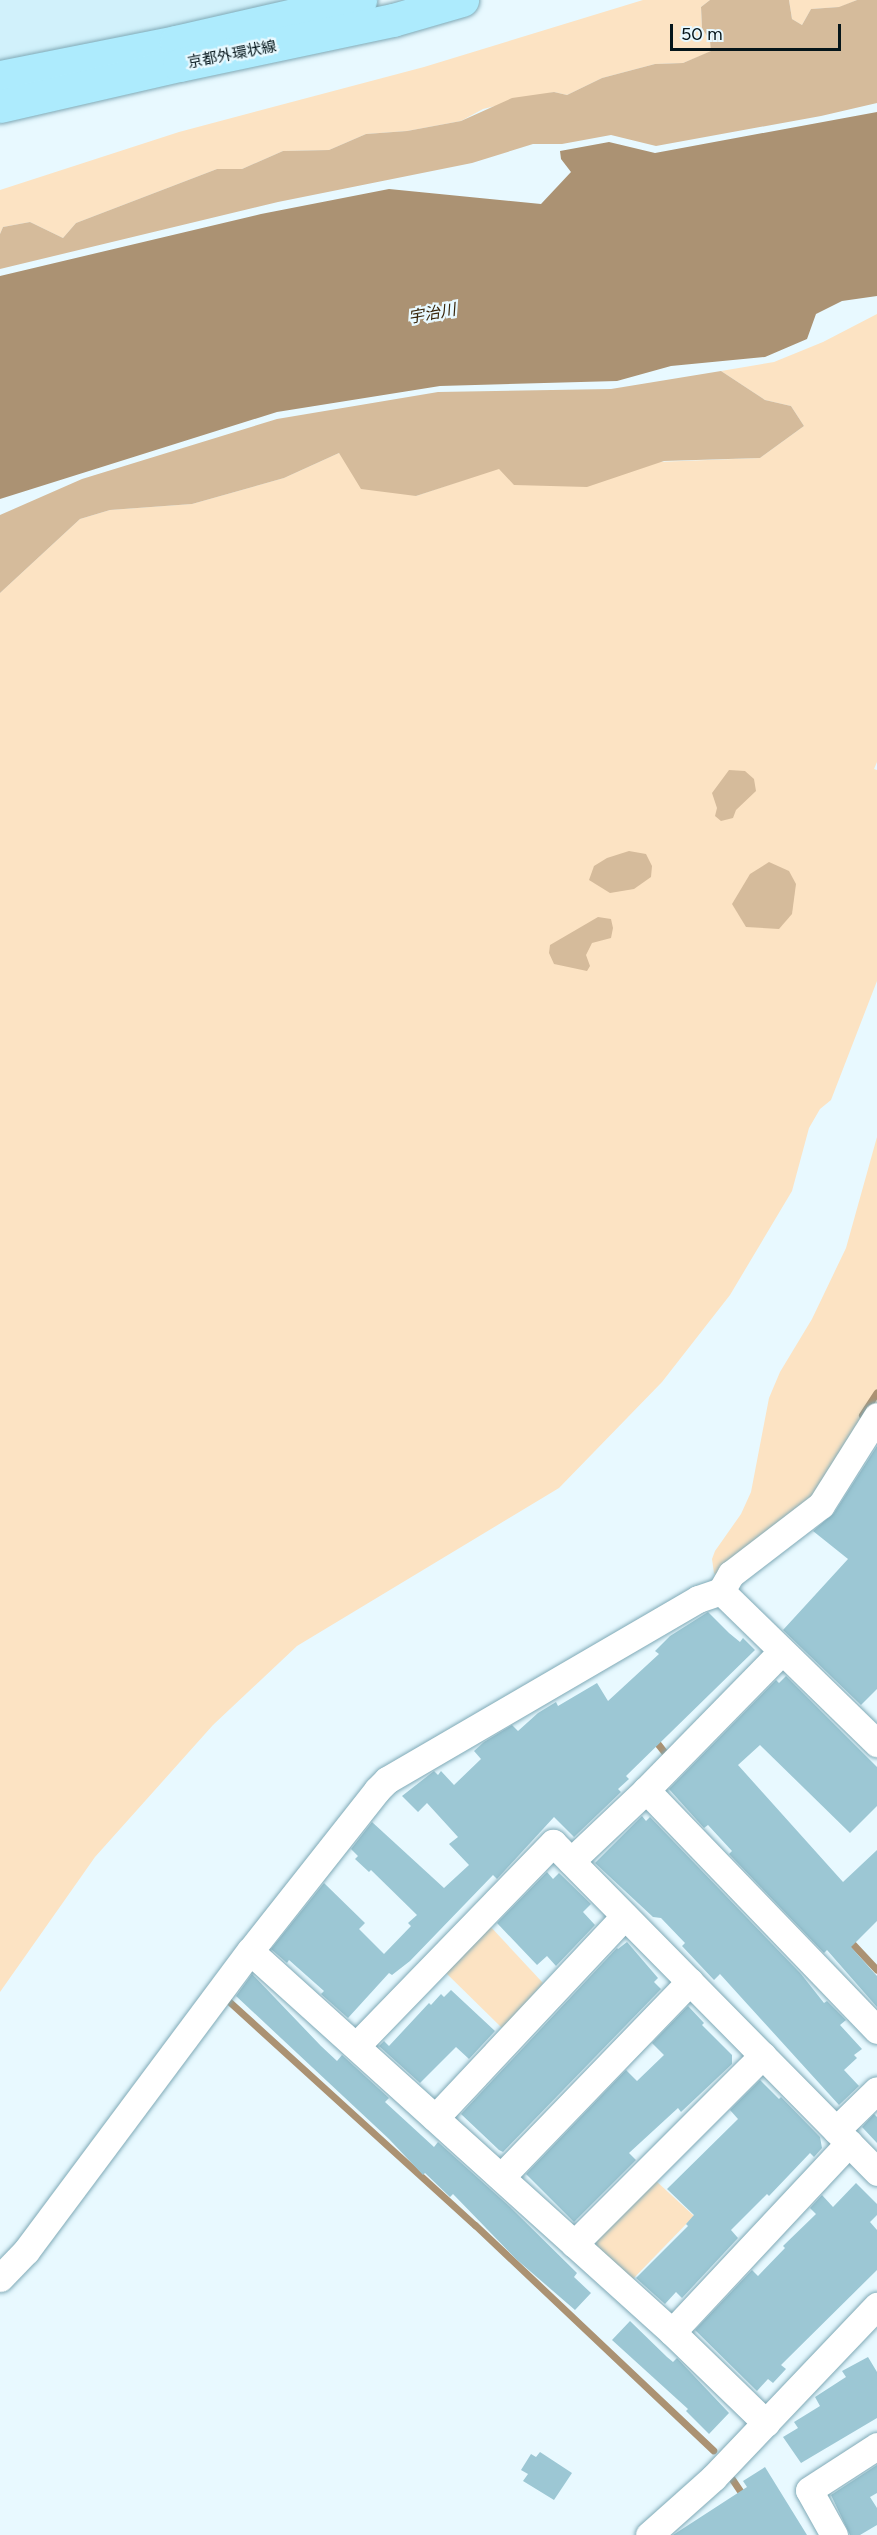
<!DOCTYPE html>
<meta charset="utf-8">
<style>
body{margin:0}
#map{position:relative;width:877px;height:2535px;overflow:hidden;background:#e8f9ff;font-family:Figtree,"Noto Sans JP",sans-serif}
div>[style]{position:absolute}
.built>*{inset:0;background:#d1f1fb}
.green>*{inset:0;background:#fce3c3}
.forest>*{inset:0;background:#d5bb9b}
.water>*{inset:0;background:#ab9273}
.stream>*{height:7px;margin:-3.5px;padding:0 3.5px;transform-origin:3.5px;border-radius:3.5px;background:#ab9273}
.building>*{inset:0;background:#9cc7d4}
.roads{filter:drop-shadow(0 0 2px #7fa9b6) drop-shadow(0 0 2px #7fa9b6)}
.minor>*{height:27px;margin:-13.5px;padding:0 13.5px;transform-origin:13.5px;border-radius:13.5px;background:#fff}
.major>*{height:33px;margin:-16.5px;padding:0 16.5px;transform-origin:16.5px;border-radius:16.5px;background:#adebfd}
span{translate:-50% -50%;white-space:nowrap;text-align:center;line-height:1.15;-webkit-text-stroke:4.5px #e8f9ff;paint-order:stroke}
.street-label{font-size:15px;color:#05151a}
.water-label{font-size:16px;color:#38250a;font-style:italic}
.scale{position:absolute;left:670px;top:24px;width:171px;height:27px;box-sizing:border-box;border:3px solid #05151a;border-top:0;padding-left:8px;font-size:18px;line-height:21px;white-space:nowrap;color:#05151a;-webkit-text-stroke:4px #e8f9ff;paint-order:stroke}
</style>
<div id="map">
<div class="built">
<div style="clip-path:polygon(0 0,297px 0,0 63px)"></div>
</div>
<div class="green">
<div style="clip-path:polygon(643px 0,710px 0,701px 7px,702px 28px,710px 41px,712px 51px,683px 63px,655px 64px,602px 78px,567px 95px,554px 92px,483px 109px,461px 121px,407px 131px,366px 134px,329px 150px,283px 151px,242px 169px,217px 169px,76px 223px,63px 238px,30px 222px,3px 227px,0 234px,0 190px,179px 132px,424px 67px)"></div>
<div style="clip-path:polygon(789px 0,857px 0,840px 7px,811px 9px,802px 25px,792px 19px)"></div>
<div style="clip-path:polygon(877px 314px,877px 762px,874px 769px,877px 770px,877px 981px,831px 1100px,820px 1109px,809px 1128px,792px 1191px,730px 1295px,662px 1382px,559px 1488px,297px 1646px,213px 1725px,95px 1857px,0 1992px,0 593px,80px 519px,110px 510px,192px 504px,284px 478px,339px 453px,416px 496px,499px 468px,760px 458px,804px 426px,791px 406px,765px 400px,721px 371px,774px 362px,823px 342px)"></div>
<div style="clip-path:polygon(877px 1137px,877px 1407px,816px 1502px,718px 1578px,714px 1573px,712px 1559px,715px 1551px,741px 1514px,751px 1492px,769px 1398px,780px 1372px,812px 1319px,846px 1248px)"></div>
<div style="clip-path:polygon(489px 1925px,543px 1983px,503px 2029px,444px 1971px)"></div>
<div style="clip-path:polygon(655px 2180px,694px 2216px,630px 2282px,596px 2255px,596px 2240px)"></div>
</div>
<div class="forest">
<div style="clip-path:polygon(710px 0,789px 0,792px 19px,802px 25px,811px 9px,839px 7px,857px 0,877px 0,877px 103px,821px 116px,656px 146px,611px 135px,562px 144px,533px 144px,472px 163px,278px 202px,0 269px,0 234px,3px 227px,30px 222px,63px 238px,76px 223px,217px 169px,242px 169px,283px 151px,329px 150px,366px 134px,407px 131px,461px 121px,512px 98px,554px 92px,567px 95px,602px 78px,655px 64px,683px 63px,711px 51px,710px 41px,702px 28px,701px 7px)"></div>
<div style="clip-path:polygon(721px 371px,765px 400px,791px 406px,804px 426px,760px 458px,664px 461px,587px 487px,514px 485px,499px 469px,416px 496px,361px 489px,339px 453px,284px 478px,192px 504px,110px 510px,80px 519px,0 593px,0 515px,82px 479px,277px 419px,438px 392px,611px 389px)"></div>
<div style="clip-path:polygon(729px 770px,745px 771px,754px 779px,756px 791px,736px 810px,733px 818px,721px 821px,715px 816px,717px 808px,712px 793px)"></div>
<div style="clip-path:polygon(629px 851px,646px 854px,652px 866px,651px 877px,634px 889px,610px 893px,589px 880px,594px 866px,607px 858px)"></div>
<div style="clip-path:polygon(769px 862px,789px 871px,796px 884px,792px 914px,779px 929px,746px 927px,732px 904px,750px 874px)"></div>
<div style="clip-path:polygon(598px 917px,611px 919px,613px 928px,611px 938px,592px 943px,586px 955px,590px 966px,587px 971px,554px 964px,549px 953px,550px 945px)"></div>
</div>
<div class="water">
<div style="clip-path:polygon(877px 112px,877px 296px,842px 301px,816px 314px,807px 339px,765px 357px,671px 366px,617px 381px,440px 386px,277px 412px,0 499px,0 276px,261px 214px,389px 189px,541px 204px,571px 172px,561px 159px,560px 151px,609px 142px,655px 153px)"></div>
</div>
<div class="stream">
<div style="left:862px;top:1415px;width:27px;rotate:-57deg"></div>
<div style="left:654px;top:1739px;width:18px;rotate:52deg"></div>
<div style="left:848px;top:1939px;width:42px;rotate:46.9deg"></div>
<div style="left:223px;top:1996px;width:341px;rotate:42.3deg"></div>
<div style="left:475px;top:2225px;width:328px;rotate:43.4deg"></div>
<div style="left:732px;top:2479px;width:22px;rotate:56deg"></div>
</div>
<div class="building">
<div style="clip-path:polygon(877px 1446px,877px 1689px,861px 1705px,783px 1630px,848px 1559px,813px 1531px,834px 1513px)"></div>
<div style="clip-path:polygon(708px 1612px,729px 1633px,740px 1642px,743px 1638px,755px 1650px,626px 1776px,629px 1779px,618px 1789px,621px 1792px,574px 1837px,554px 1817px,497px 1879px,493px 1875px,410px 1961px,392px 1975px,389px 1973px,348px 2018px,321px 1994px,324px 1991px,289px 1960px,287px 1963px,271px 1949px,324px 1883px,365px 1923px,359px 1929px,384px 1954px,411px 1926px,408px 1923px,417px 1915px,371px 1870px,369px 1872px,355px 1859px,358px 1856px,351px 1849px,372px 1822px,444px 1888px,469px 1865px,449px 1844px,458px 1837px,427px 1803px,418px 1812px,402px 1796px,434px 1771px,438px 1775px,441px 1771px,454px 1785px,481px 1759px,474px 1751px,484px 1742px,512px 1725px,518px 1731px,538px 1713px,556px 1702px,558px 1706px,597px 1683px,608px 1701px,659px 1654px,655px 1651px,670px 1636px)"></div>
<div style="clip-path:polygon(786px 1676px,877px 1767px,877px 1806px,850px 1833px,760px 1745px,738px 1765px,843px 1882px,877px 1850px,877px 1921px,851px 1947px,877px 1976px,877px 2007px,827px 1950px,824px 1953px,729px 1854px,732px 1851px,708px 1825px,704px 1828px,669px 1789px,776px 1680px,779px 1683px)"></div>
<div style="clip-path:polygon(642px 1816px,646px 1821px,650px 1817px,801px 1974px,824px 2003px,827px 2001px,846px 2020px,840px 2025px,862px 2049px,854px 2055px,857px 2058px,844px 2070px,859px 2086px,839px 2105px,720px 1974px,714px 1980px,682px 1946px,685px 1943px,661px 1918px,653px 1917px,595px 1863px)"></div>
<div style="clip-path:polygon(547px 1872px,553px 1879px,559px 1873px,591px 1904px,583px 1912px,595px 1925px,556px 1966px,547px 1956px,537px 1965px,497px 1923px)"></div>
<div style="clip-path:polygon(627px 1942px,658px 1978px,654px 1982px,661px 1989px,503px 2152px,499px 2150px,461px 2114px,617px 1948px,618px 1949px)"></div>
<div style="clip-path:polygon(252px 1974px,321px 2046px,337px 2061px,342px 2055px,389px 2098px,385px 2102px,434px 2147px,438px 2142px,509px 2206px,577px 2273px,574px 2277px,591px 2293px,575px 2310px,516px 2259px,453px 2194px,450px 2197px,425px 2173px,423px 2175px,389px 2139px,236px 1996px)"></div>
<div style="clip-path:polygon(451px 1990px,495px 2031px,469px 2059px,456px 2047px,420px 2083px,379px 2046px,384px 2041px,389px 2046px,429px 2003px,431px 2005px,441px 1994px,444px 1997px)"></div>
<div style="clip-path:polygon(688px 2006px,704px 2023px,702px 2025px,732px 2055px,732px 2064px,681px 2112px,678px 2108px,629px 2153px,636px 2160px,574px 2222px,526px 2174px,626px 2070px,637px 2081px,664px 2055px,652px 2043px)"></div>
<div style="clip-path:polygon(760px 2080px,779px 2099px,781px 2097px,820px 2137px,822px 2148px,814px 2157px,810px 2153px,769px 2196px,767px 2194px,731px 2230px,738px 2238px,682px 2298px,676px 2292px,665px 2304px,636px 2278px,688px 2226px,686px 2224px,694px 2215px,667px 2189px,738px 2119px,730px 2110px)"></div>
<div style="clip-path:polygon(874px 2114px,877px 2117px,877px 2143px,862px 2127px)"></div>
<div style="clip-path:polygon(856px 2183px,877px 2204px,877px 2215px,870px 2222px,877px 2230px,877px 2270px,781px 2365px,786px 2369px,773px 2383px,768px 2379px,757px 2391px,695px 2330px,752px 2270px,758px 2276px,785px 2248px,783px 2246px,816px 2214px,810px 2208px,822px 2195px,833px 2207px)"></div>
<div style="clip-path:polygon(630px 2321px,667px 2357px,673px 2362px,677px 2358px,729px 2413px,709px 2434px,686px 2411px,688px 2409px,612px 2340px)"></div>
<div style="clip-path:polygon(868px 2357px,877px 2372px,877px 2418px,801px 2463px,783px 2437px,798px 2428px,794px 2422px,820px 2406px,815px 2397px,846px 2377px,842px 2371px)"></div>
<div style="clip-path:polygon(540px 2452px,572px 2473px,554px 2500px,523px 2481px,528px 2474px,521px 2470px,531px 2454px,536px 2457px)"></div>
<div style="clip-path:polygon(877px 2465px,877px 2493px,870px 2497px,877px 2508px,877px 2525px,860px 2535px,850px 2535px,831px 2495px)"></div>
<div style="clip-path:polygon(765px 2467px,807px 2535px,673px 2535px,747px 2487px,743px 2481px)"></div>
</div>
<div class="roads">
<div class="minor">
<div style="left:721px;top:1591px;width:218px;rotate:44.3deg"></div>
<div style="left:646px;top:1790px;width:333px;rotate:46.1deg"></div>
<div style="left:571px;top:1861px;width:103px;rotate:-43.4deg"></div>
<div style="left:646px;top:1790px;width:194px;rotate:-45.6deg"></div>
<div style="left:250px;top:1951px;width:569px;rotate:42.08deg"></div>
<div style="left:672px;top:2332px;width:131px;rotate:44.1deg"></div>
<div style="left:356px;top:2046px;width:283px;rotate:-45.9deg"></div>
<div style="left:553px;top:1843px;width:462px;rotate:45.4deg"></div>
<div style="left:435px;top:2118px;width:277px;rotate:-46.8deg"></div>
<div style="left:836px;top:2130px;width:57px;rotate:-44.3deg"></div>
<div style="left:501px;top:2177px;width:272px;rotate:-46deg"></div>
<div style="left:574px;top:2244px;width:267px;rotate:-45deg"></div>
<div style="left:0;top:2278px;width:37px;rotate:-46deg"></div>
<div style="left:26px;top:2251px;width:374px;rotate:-53.3deg"></div>
<div style="left:250px;top:1951px;width:205px;rotate:-51.7deg"></div>
<div style="left:377px;top:1790px;width:14px;rotate:-45deg"></div>
<div style="left:387px;top:1780px;width:360px;rotate:-30.2deg"></div>
<div style="left:698px;top:1599px;width:24px;rotate:-19deg"></div>
<div style="left:721px;top:1591px;width:20px;rotate:-60deg"></div>
<div style="left:731px;top:1574px;width:113px;rotate:-37.5deg"></div>
<div style="left:821px;top:1505px;width:105px;rotate:-57.8deg"></div>
<div style="left:672px;top:2332px;width:259px;rotate:-46.9deg"></div>
<div style="left:649px;top:2535px;width:86px;rotate:-41.7deg"></div>
<div style="left:713px;top:2478px;width:238px;rotate:-46.4deg"></div>
<div style="left:834px;top:2535px;width:51px;rotate:-119.1deg"></div>
<div style="left:809px;top:2490px;width:81px;rotate:-32.9deg"></div>
</div>
<div class="major">
<div style="left:0;top:77px;width:179px;rotate:-11.2deg"></div>
<div style="left:176px;top:42px;width:189px;rotate:-12.9deg"></div>
<div style="left:0;top:106px;width:184px;rotate:-12.9deg"></div>
<div style="left:179px;top:65px;width:219px;rotate:-11.9deg"></div>
<div style="left:393px;top:20px;width:72px;rotate:-16.2deg"></div>
</div>
</div>
<div class="street-label">
<span style="left:232px;top:55px;rotate:-11deg">京都外環状線</span>
</div>
<div class="water-label">
<span style="left:432px;top:314px;rotate:-10deg">宇治川</span>
</div>
<div class="scale">50 m</div>
</div>
